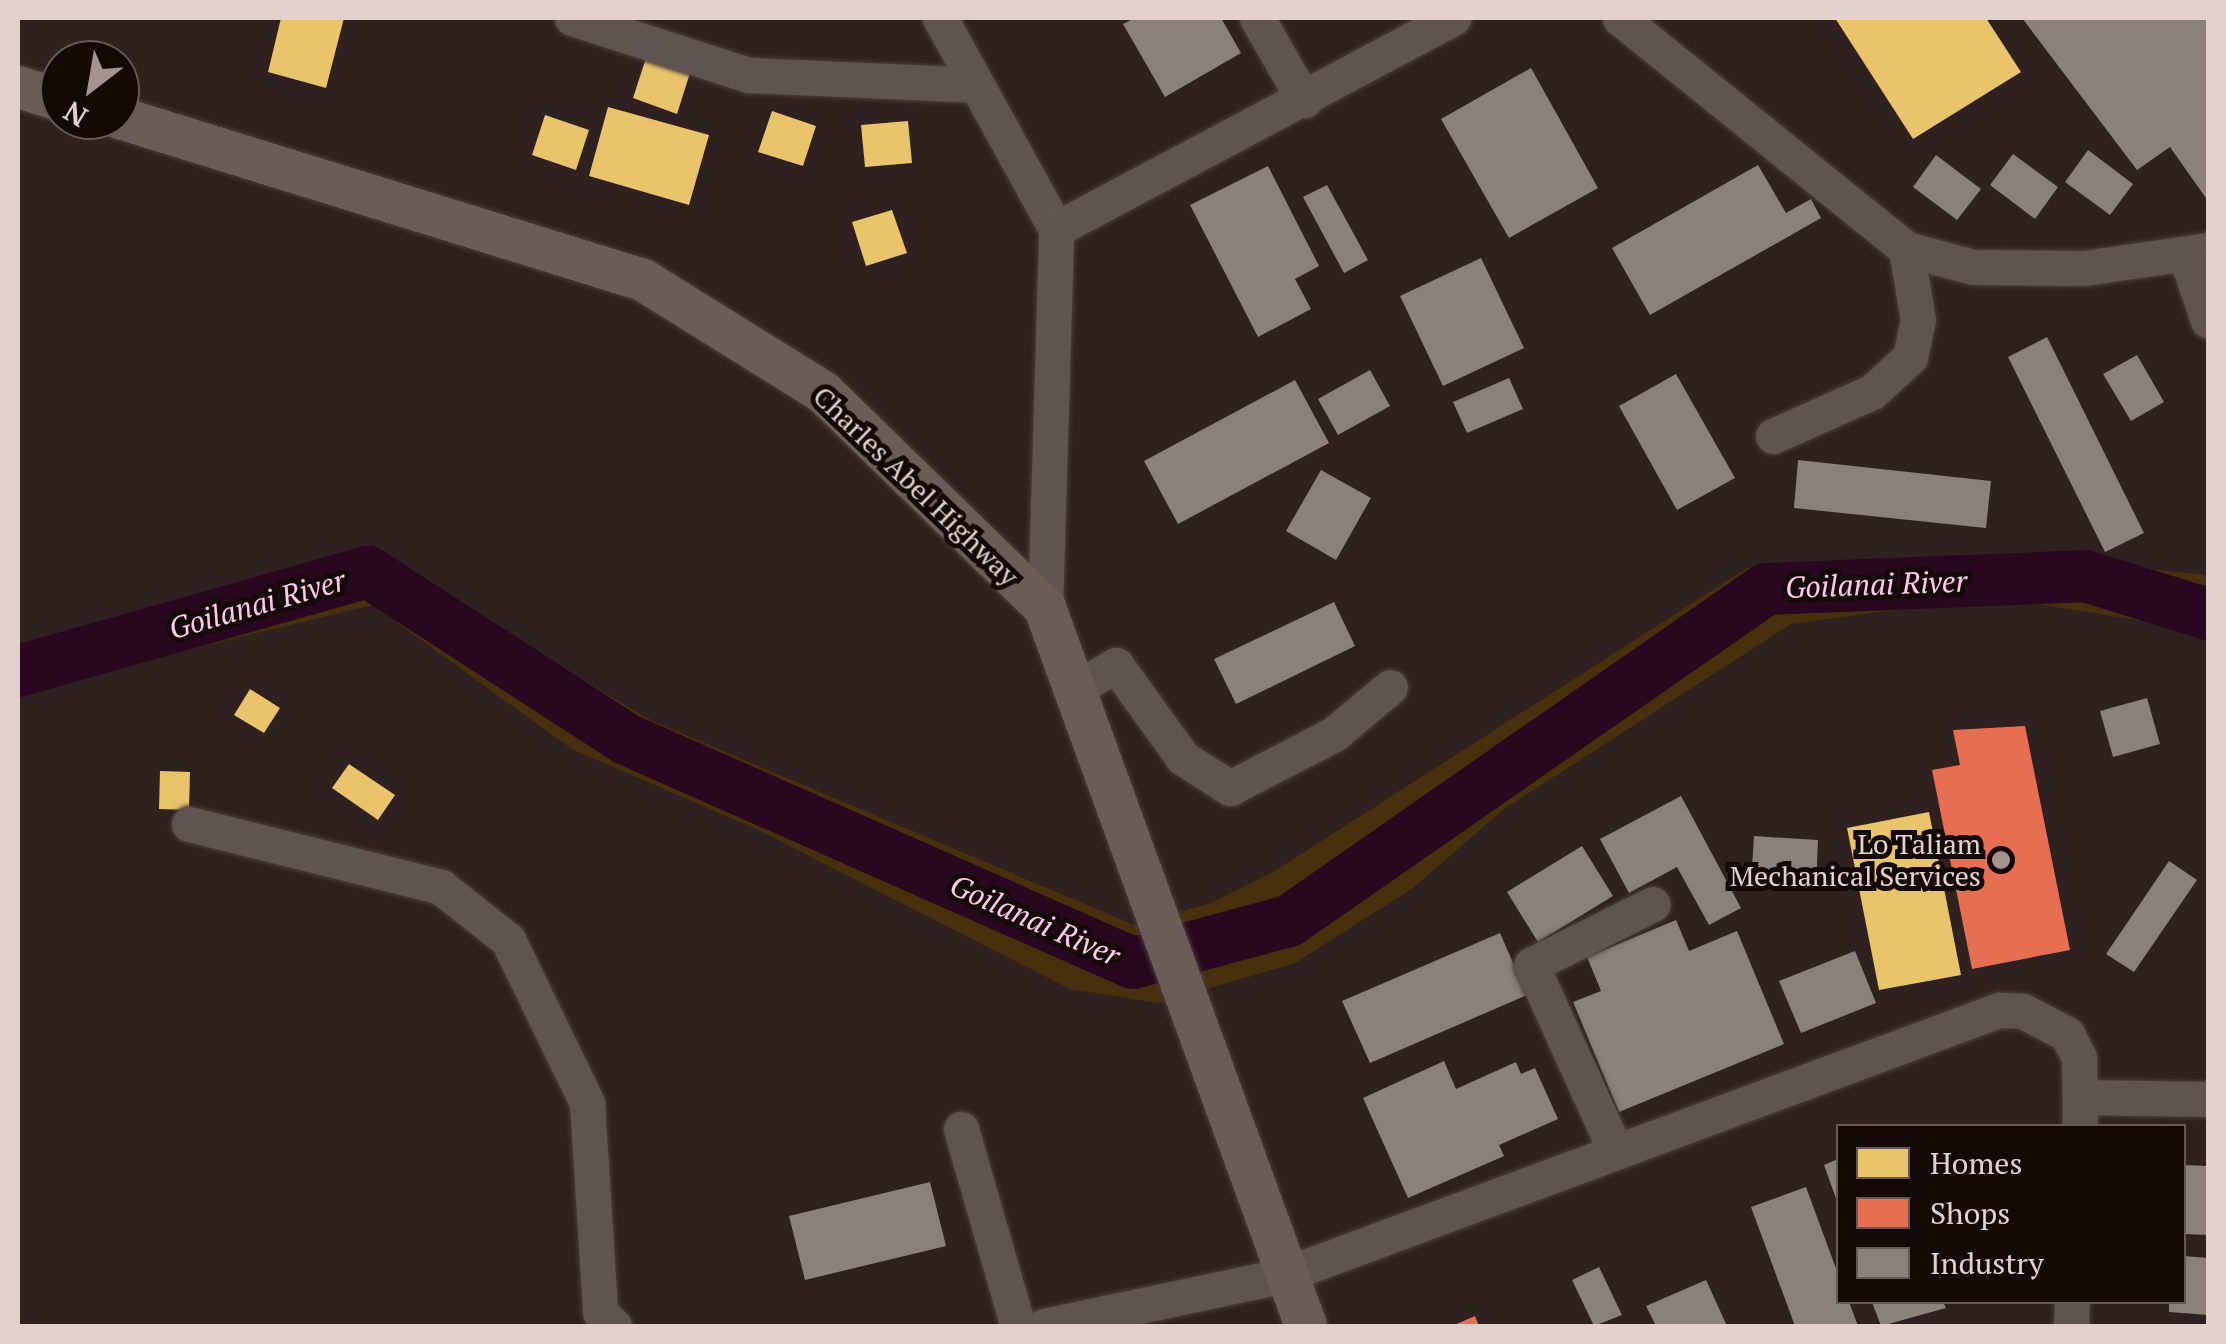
<!DOCTYPE html>
<style>
body{margin:0}
#map{position:relative;width:2226px;height:1344px;overflow:hidden;background:#2f211f;font-family:"PT Serif",serif}
div>[style]{position:absolute}
.green>*{inset:0;background:#47310c}
.homes>*{inset:0;background:#e9c46a}
.shops>*{inset:0;background:#e76f51}
.industry>*{inset:0;background:#8a817c}
.river>*{height:52px;margin:-26px;padding:0 26px;transform-origin:26px;border-radius:26px;background:#27081f}
.roads{filter:drop-shadow(0 0 2px #4b3e3d) drop-shadow(0 0 2px #4b3e3d)}
.minor>*{height:35px;margin:-17.5px;padding:0 17.5px;transform-origin:17.5px;border-radius:17.5px;background:#605452}
.major>*{height:42px;margin:-21px;padding:0 21px;transform-origin:21px;border-radius:21px;background:#6b5c58}
.dots>*{width:28px;height:28px;translate:-50% -50%;box-sizing:border-box;border:5px solid #150908;border-radius:50%}
span{translate:-50% -50%;white-space:nowrap;text-align:center;line-height:1.15;-webkit-text-stroke:10px #150908;paint-order:stroke}
.street-label{font-size:28px;color:#e3d1ce}
.poi-label{font-size:28px;color:#e3d1ce}
.right{translate:-100% -50%;text-align:right}
.water-label{font-size:30px;color:#ffc9ef;font-style:italic}
.frame{position:absolute;inset:0;border:20px solid #e3d1ce;pointer-events:none}
.legend{position:absolute;left:1836px;top:1124px;width:350px;height:180px;box-sizing:border-box;background:#150908;border:2px solid #675957;margin:0;padding:12px 18px;list-style:none;font-size:30px;color:#e3d1ce}
.legend li{display:flex;align-items:center;gap:20px;height:50px}
.legend b{width:50px;border:2px solid #675957}
.north{position:absolute;left:40px;top:40px;width:100px;height:100px;box-sizing:border-box;background:#150908;border:2px solid #675957;border-radius:50%;rotate:211deg;font-size:28px;font-weight:700;line-height:40px;text-align:center;color:#e3d1ce}
.north::after{content:'';display:block;margin:auto;width:35px;height:45px;background:#a49391;clip-path:polygon(50% 0,100% 100%,50% 72%,0 100%)}
</style>
<div id="map">
<div class="green">
<i style="clip-path:polygon(361px 548px,650px 720px,1134px 925px,1211px 903px,1275px 871px,1747px 568px,2035px 558px,2208px 575px,2208px 631px,1992px 597px,1791px 624px,1504px 809px,1413px 888px,1295px 963px,1160px 1003px,1070px 989px,756px 829px,572px 749px,373px 605px,18px 691px,18px 655px)"></i>
</div>
<div class="homes">
<i style="clip-path:polygon(281px 18px,344px 18px,326px 88px,268px 72px)"></i>
<i style="clip-path:polygon(1835px 18px,1986px 18px,2021px 72px,1913px 139px)"></i>
<i style="clip-path:polygon(646px 58px,690px 73px,677px 114px,633px 98px)"></i>
<i style="clip-path:polygon(608px 107px,709px 135px,689px 205px,589px 176px)"></i>
<i style="clip-path:polygon(772px 111px,816px 126px,803px 166px,758px 152px)"></i>
<i style="clip-path:polygon(545px 115px,589px 130px,576px 170px,532px 155px)"></i>
<i style="clip-path:polygon(908px 121px,912px 163px,865px 167px,861px 125px)"></i>
<i style="clip-path:polygon(892px 210px,907px 253px,866px 266px,852px 222px)"></i>
<i style="clip-path:polygon(250px 689px,280px 708px,264px 733px,234px 715px)"></i>
<i style="clip-path:polygon(349px 764px,395px 795px,378px 820px,332px 788px)"></i>
<i style="clip-path:polygon(160px 771px,190px 772px,189px 810px,159px 809px)"></i>
<i style="clip-path:polygon(1929px 812px,1961px 975px,1879px 990px,1847px 828px)"></i>
</div>
<div class="shops">
<i style="clip-path:polygon(2025px 726px,2070px 950px,1972px 969px,1932px 770px,1960px 765px,1953px 730px)"></i>
<i style="clip-path:polygon(1475px 1316px,1479px 1326px,1452px 1326px)"></i>
</div>
<div class="industry">
<i style="clip-path:polygon(1135px 18px,1221px 18px,1241px 53px,1165px 97px,1123px 24px)"></i>
<i style="clip-path:polygon(2022px 18px,2208px 18px,2208px 201px,2170px 147px,2137px 170px)"></i>
<i style="clip-path:polygon(1531px 68px,1598px 188px,1509px 238px,1441px 119px)"></i>
<i style="clip-path:polygon(2088px 150px,2133px 184px,2110px 215px,2065px 182px)"></i>
<i style="clip-path:polygon(2013px 154px,2058px 187px,2035px 219px,1990px 185px)"></i>
<i style="clip-path:polygon(1936px 155px,1981px 189px,1957px 220px,1913px 187px)"></i>
<i style="clip-path:polygon(1758px 165px,1786px 213px,1811px 199px,1821px 218px,1650px 315px,1612px 248px)"></i>
<i style="clip-path:polygon(1268px 166px,1319px 266px,1295px 279px,1311px 309px,1258px 337px,1190px 205px)"></i>
<i style="clip-path:polygon(1327px 185px,1368px 260px,1344px 273px,1303px 197px)"></i>
<i style="clip-path:polygon(1481px 258px,1524px 348px,1443px 386px,1400px 296px)"></i>
<i style="clip-path:polygon(2047px 337px,2144px 533px,2105px 552px,2008px 357px)"></i>
<i style="clip-path:polygon(2137px 355px,2164px 402px,2131px 421px,2103px 374px)"></i>
<i style="clip-path:polygon(1370px 370px,1390px 406px,1338px 435px,1318px 399px)"></i>
<i style="clip-path:polygon(1676px 374px,1735px 478px,1677px 510px,1619px 406px)"></i>
<i style="clip-path:polygon(1509px 378px,1523px 409px,1467px 433px,1453px 402px)"></i>
<i style="clip-path:polygon(1295px 380px,1329px 443px,1178px 524px,1144px 461px)"></i>
<i style="clip-path:polygon(1798px 460px,1991px 481px,1986px 528px,1794px 508px)"></i>
<i style="clip-path:polygon(1321px 470px,1371px 498px,1336px 560px,1286px 531px)"></i>
<i style="clip-path:polygon(1334px 602px,1355px 646px,1236px 704px,1214px 659px)"></i>
<i style="clip-path:polygon(2147px 698px,2160px 744px,2113px 757px,2100px 711px)"></i>
<i style="clip-path:polygon(1681px 796px,1741px 908px,1709px 925px,1677px 867px,1629px 893px,1600px 839px)"></i>
<i style="clip-path:polygon(1754px 836px,1818px 840px,1816px 888px,1751px 884px)"></i>
<i style="clip-path:polygon(1582px 846px,1613px 896px,1538px 942px,1507px 892px)"></i>
<i style="clip-path:polygon(2169px 861px,2197px 880px,2134px 972px,2106px 954px)"></i>
<i style="clip-path:polygon(1676px 920px,1689px 951px,1737px 931px,1784px 1044px,1619px 1112px,1573px 1002px,1601px 991px,1587px 957px)"></i>
<i style="clip-path:polygon(1500px 933px,1527px 995px,1370px 1063px,1342px 1001px)"></i>
<i style="clip-path:polygon(1855px 951px,1876px 1003px,1801px 1033px,1779px 981px)"></i>
<i style="clip-path:polygon(1444px 1061px,1456px 1089px,1516px 1062px,1521px 1074px,1535px 1068px,1558px 1119px,1499px 1145px,1504px 1156px,1408px 1198px,1363px 1098px)"></i>
<i style="clip-path:polygon(1838px 1159px,1838px 1204px,1824px 1165px)"></i>
<i style="clip-path:polygon(2184px 1165px,2208px 1166px,2208px 1235px,2184px 1234px)"></i>
<i style="clip-path:polygon(930px 1182px,946px 1246px,805px 1280px,789px 1216px)"></i>
<i style="clip-path:polygon(1806px 1187px,1838px 1274px,1838px 1302px,1849px 1302px,1858px 1326px,1795px 1326px,1751px 1207px)"></i>
<i style="clip-path:polygon(2184px 1256px,2208px 1258px,2208px 1315px,2169px 1312px,2169px 1302px,2184px 1302px)"></i>
<i style="clip-path:polygon(1599px 1267px,1622px 1315px,1594px 1326px,1572px 1280px)"></i>
<i style="clip-path:polygon(1706px 1280px,1727px 1326px,1656px 1326px,1646px 1306px)"></i>
<i style="clip-path:polygon(1872px 1302px,1943px 1302px,1946px 1308px,1881px 1326px)"></i>
</div>
<div class="river">
<i style="left:18px;top:671px;width:364px;rotate:-15.8deg"></i>
<i style="left:368px;top:572px;width:307px;rotate:32.9deg"></i>
<i style="left:626px;top:739px;width:554px;rotate:23.84deg"></i>
<i style="left:1133px;top:963px;width:162px;rotate:-15.1deg"></i>
<i style="left:1289px;top:921px;width:581px;rotate:-34.84deg"></i>
<i style="left:1766px;top:589px;width:319px;rotate:-2.3deg"></i>
<i style="left:2085px;top:576px;width:129px;rotate:17.2deg"></i>
</div>
<div class="roads">
<div class="minor">
<i style="left:572px;top:18px;width:186px;rotate:17.9deg"></i>
<i style="left:749px;top:75px;width:225px;rotate:2.5deg"></i>
<i style="left:940px;top:18px;width:241px;rotate:61.2deg"></i>
<i style="left:1257px;top:18px;width:95px;rotate:60.2deg"></i>
<i style="left:1620px;top:18px;width:368px;rotate:38.9deg"></i>
<i style="left:1906px;top:249px;width:69px;rotate:15deg"></i>
<i style="left:1973px;top:267px;width:111px;rotate:0.5deg"></i>
<i style="left:2084px;top:268px;width:125px;rotate:-8.3deg"></i>
<i style="left:2187px;top:259px;width:65px;rotate:71deg"></i>
<i style="left:1773px;top:436px;width:108px;rotate:-24deg"></i>
<i style="left:1872px;top:392px;width:52px;rotate:-42.6deg"></i>
<i style="left:1910px;top:357px;width:38px;rotate:-78deg"></i>
<i style="left:1918px;top:320px;width:72px;rotate:-99.6deg"></i>
<i style="left:1045px;top:608px;width:379px;rotate:-88.3deg"></i>
<i style="left:1056px;top:229px;width:450px;rotate:-28deg"></i>
<i style="left:1073px;top:690px;width:50px;rotate:-30.2deg"></i>
<i style="left:1116px;top:665px;width:115px;rotate:54.2deg"></i>
<i style="left:1183px;top:758px;width:56px;rotate:32.6deg"></i>
<i style="left:1230px;top:788px;width:117px;rotate:-27.4deg"></i>
<i style="left:1334px;top:734px;width:73px;rotate:-40deg"></i>
<i style="left:189px;top:824px;width:260px;rotate:14deg"></i>
<i style="left:441px;top:887px;width:85px;rotate:38.3deg"></i>
<i style="left:508px;top:940px;width:181px;rotate:64.1deg"></i>
<i style="left:587px;top:1103px;width:209px;rotate:86.4deg"></i>
<i style="left:600px;top:1312px;width:20px;rotate:45deg"></i>
<i style="left:2081px;top:1097px;width:127px;rotate:0.9deg"></i>
<i style="left:961px;top:1129px;width:205px;rotate:73.9deg"></i>
<i style="left:1616px;top:1152px;width:205px;rotate:-114.4deg"></i>
<i style="left:1531px;top:965px;width:136px;rotate:-26.6deg"></i>
<i style="left:1044px;top:1326px;width:242px;rotate:-11.9deg"></i>
<i style="left:1281px;top:1276px;width:766px;rotate:-20.33deg"></i>
<i style="left:1999px;top:1010px;width:24px;rotate:2deg"></i>
<i style="left:2023px;top:1011px;width:50px;rotate:27.6deg"></i>
<i style="left:2067px;top:1034px;width:27px;rotate:63deg"></i>
<i style="left:2079px;top:1058px;width:68px;rotate:89.2deg"></i>
<i style="left:2071px;top:1326px;width:24px;rotate:-88deg"></i>
</div>
<div class="major">
<i style="left:18px;top:87px;width:44px;rotate:17.2deg"></i>
<i style="left:120px;top:118px;width:548px;rotate:17.21deg"></i>
<i style="left:643px;top:280px;width:212px;rotate:31.9deg"></i>
<i style="left:823px;top:392px;width:310px;rotate:44.2deg"></i>
<i style="left:1045px;top:608px;width:764px;rotate:70.02deg"></i>
</div>
</div>
<div class="dots">
<i style="left:2001px;top:860px;background:#a49391"></i>
</div>
<div class="street-label">
<span style="left:916px;top:486px;rotate:44deg">Charles Abel Highway</span>
</div>
<div class="poi-label">
<span class="right" style="left:1981px;top:860px">Lo Taliam<br>Mechanical Services</span>
</div>
<div class="water-label">
<span style="left:1876px;top:584px;rotate:-2deg">Goilanai River</span>
<span style="left:257px;top:604px;rotate:-16deg">Goilanai River</span>
<span style="left:1035px;top:920px;rotate:24deg">Goilanai River</span>
</div>
<div class="frame"></div>
<ul class="legend">
<li><b style="height:28px;background:#e9c46a"></b>Homes</li>
<li><b style="height:28px;background:#e76f51"></b>Shops</li>
<li><b style="height:28px;background:#8a817c"></b>Industry</li>
</ul>
<div class="north">N</div>
</div>
